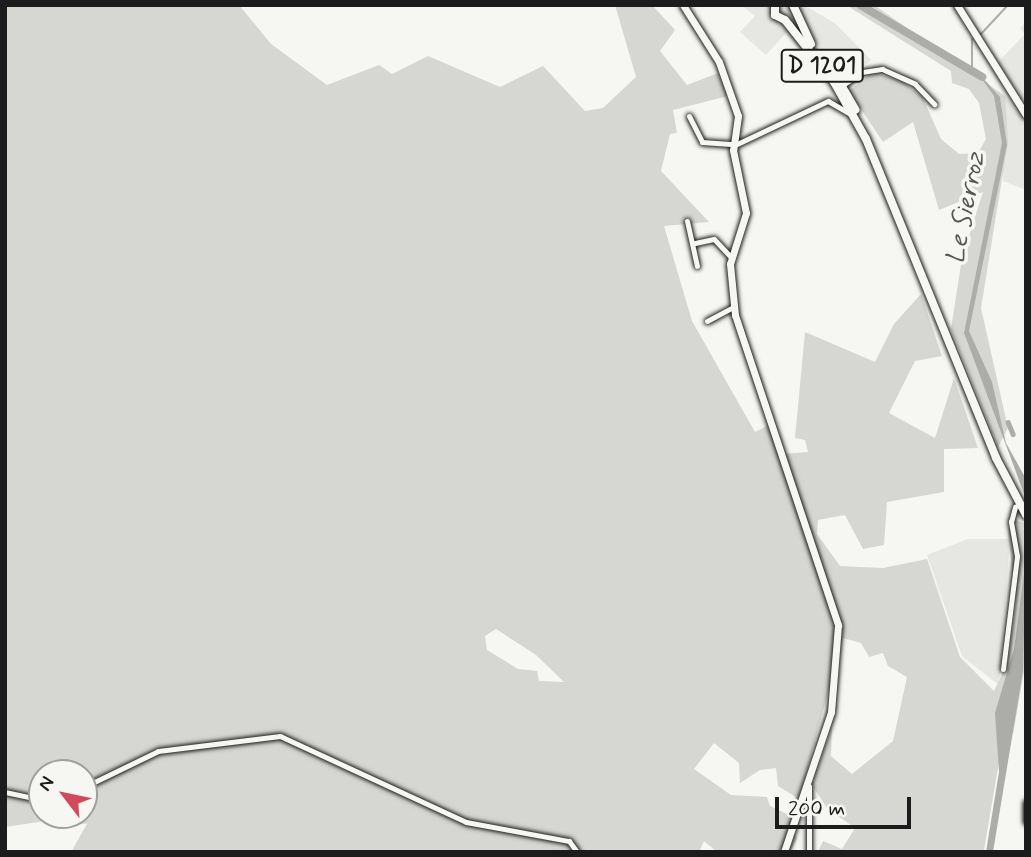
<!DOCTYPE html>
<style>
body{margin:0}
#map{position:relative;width:1031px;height:857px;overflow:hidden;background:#f6f6f2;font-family:Mynerve,sans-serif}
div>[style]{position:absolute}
.built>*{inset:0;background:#e6e6e2}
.green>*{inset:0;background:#d6d6d2}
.water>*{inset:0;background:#acaca9}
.stream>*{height:2px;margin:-1px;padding:0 1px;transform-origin:1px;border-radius:1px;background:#acaca9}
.canal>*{height:4.5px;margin:-2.25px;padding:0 2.25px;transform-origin:2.25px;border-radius:2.25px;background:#acaca9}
.river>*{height:8px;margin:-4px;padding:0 4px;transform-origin:4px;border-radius:4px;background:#acaca9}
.roads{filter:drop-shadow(0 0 2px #1c1c1c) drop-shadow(0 0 2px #1c1c1c)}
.street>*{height:5px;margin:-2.5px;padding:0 2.5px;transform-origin:2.5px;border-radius:2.5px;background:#f6f6f2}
.secondary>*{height:7px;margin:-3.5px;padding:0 3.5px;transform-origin:3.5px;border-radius:3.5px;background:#f6f6f2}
.primary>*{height:8px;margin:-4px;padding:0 4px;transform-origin:4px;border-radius:4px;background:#f6f6f2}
span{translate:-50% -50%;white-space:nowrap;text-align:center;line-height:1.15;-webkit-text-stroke:7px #f6f6f2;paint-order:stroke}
.shield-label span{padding:2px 5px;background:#f6f6f2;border:2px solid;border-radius:5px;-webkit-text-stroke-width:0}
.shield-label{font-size:23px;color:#1c1c1c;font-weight:700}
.water-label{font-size:26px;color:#565654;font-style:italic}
.frame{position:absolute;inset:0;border:7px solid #1c1c1c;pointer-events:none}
.north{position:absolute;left:28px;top:759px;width:70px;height:70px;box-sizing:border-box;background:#f6f6f2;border:2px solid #9f9f9c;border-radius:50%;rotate:302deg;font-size:19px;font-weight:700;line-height:28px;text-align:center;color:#1c1c1c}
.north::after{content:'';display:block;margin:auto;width:24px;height:32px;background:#d1495b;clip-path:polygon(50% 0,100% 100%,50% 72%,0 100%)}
.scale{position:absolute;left:775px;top:797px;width:136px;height:32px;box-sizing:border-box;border:4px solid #1c1c1c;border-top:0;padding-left:9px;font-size:21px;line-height:24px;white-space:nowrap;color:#1c1c1c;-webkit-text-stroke:5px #f6f6f2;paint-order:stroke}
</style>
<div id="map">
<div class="built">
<i style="clip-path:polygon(741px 5px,804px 5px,836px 24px,871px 60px,834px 88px,786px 33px,766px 55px,740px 32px,755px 16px)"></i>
<i style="clip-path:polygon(1026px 22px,1026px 97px,1022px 99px,998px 62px,1025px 34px,1020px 28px)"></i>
<i style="clip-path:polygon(1005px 96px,1026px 121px,1026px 190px,1003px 181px)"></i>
<i style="clip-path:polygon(968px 539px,1010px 539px,999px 685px,962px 656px,927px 555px)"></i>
</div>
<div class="green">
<i style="clip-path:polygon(evenodd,5px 5px,239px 5px,271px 44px,327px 85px,379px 65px,392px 74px,428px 56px,500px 87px,543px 66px,585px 111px,603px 108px,636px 77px,615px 5px,652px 5px,675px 30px,660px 51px,687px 85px,718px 73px,728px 96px,673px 110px,677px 133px,670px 134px,661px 171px,709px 222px,664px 226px,692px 321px,755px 432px,767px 426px,770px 415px,781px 454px,808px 452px,805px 440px,795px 438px,805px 332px,875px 362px,894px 324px,921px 294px,942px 356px,915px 361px,889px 413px,935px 438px,954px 378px,978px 448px,944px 449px,944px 492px,887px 502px,884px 545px,863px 549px,845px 515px,818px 520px,817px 534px,840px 566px,883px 568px,927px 559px,960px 657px,994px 691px,1008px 662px,1016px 605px,1008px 532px,1013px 519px,1026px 524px,1026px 659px,1013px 735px,1010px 697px,984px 850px,818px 852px,823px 841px,842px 849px,855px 828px,827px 808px,812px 785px,832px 727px,831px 756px,852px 774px,893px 741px,907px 677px,888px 666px,883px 653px,869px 657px,861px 643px,843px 638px,799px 799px,778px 786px,776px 768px,760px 770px,740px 783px,739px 763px,714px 743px,694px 769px,731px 795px,767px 797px,770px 806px,791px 816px,797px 839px,790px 852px,717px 852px,704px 841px,699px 852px,71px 852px,87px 824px,52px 820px,5px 827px,5px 5px,496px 629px,536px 655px,564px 682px,539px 681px,537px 671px,518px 669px,487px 650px,485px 636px,496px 629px,5px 5px,42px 773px,84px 773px,84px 815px,42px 815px,42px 773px)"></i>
<i style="clip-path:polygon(846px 5px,874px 5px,1005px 96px,1008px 142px,981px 308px,1008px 428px,998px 447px,951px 329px,962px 258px,983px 192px,939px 210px,913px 122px,883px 142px,849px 91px,873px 72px,901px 81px,922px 96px,941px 139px,959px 154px,978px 153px,986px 139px,979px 103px,969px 89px,952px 83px,951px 71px)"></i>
</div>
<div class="water">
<i style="clip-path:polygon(974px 68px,1000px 97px,1007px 145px,969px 331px,992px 382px,1006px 443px,1026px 479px,1026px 499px,964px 333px,1002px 143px,994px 96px)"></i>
<i style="clip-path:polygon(1026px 559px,1023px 671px,993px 852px,986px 852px,999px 772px,995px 713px,1014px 649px)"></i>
</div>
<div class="stream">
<i style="left:1008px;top:5px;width:9px"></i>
<i style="left:981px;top:34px;width:40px;rotate:-47deg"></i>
<i style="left:972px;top:70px;width:31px;rotate:-90deg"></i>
</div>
<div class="canal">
<i style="left:1008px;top:422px;width:13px;rotate:67deg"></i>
</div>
<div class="river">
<i style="left:860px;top:5px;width:142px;rotate:30.5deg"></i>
</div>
<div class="roads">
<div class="street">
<i style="left:836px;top:76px;width:47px;rotate:-8.7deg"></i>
<i style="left:882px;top:69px;width:36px;rotate:24deg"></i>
<i style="left:915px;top:84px;width:28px;rotate:46deg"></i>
<i style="left:840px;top:87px;width:24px;rotate:-35deg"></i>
<i style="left:689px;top:116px;width:29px;rotate:63deg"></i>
<i style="left:702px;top:142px;width:32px;rotate:4deg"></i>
<i style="left:737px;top:144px;width:101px;rotate:-25.3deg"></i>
<i style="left:828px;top:101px;width:30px;rotate:30deg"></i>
<i style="left:687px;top:221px;width:46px;rotate:77.5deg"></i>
<i style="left:695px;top:243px;width:19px;rotate:-12deg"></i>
<i style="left:714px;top:239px;width:26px;rotate:47deg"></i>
<i style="left:707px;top:321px;width:30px;rotate:-28deg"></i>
<i style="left:1003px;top:669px;width:114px;rotate:-82.9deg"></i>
<i style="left:1017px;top:556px;width:35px;rotate:-100deg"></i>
<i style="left:1011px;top:522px;width:16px;rotate:-75deg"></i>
<i style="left:809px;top:786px;width:66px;rotate:90deg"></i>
<i style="left:84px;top:787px;width:82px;rotate:-25.9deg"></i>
<i style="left:158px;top:751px;width:123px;rotate:-7deg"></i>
<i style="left:280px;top:736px;width:205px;rotate:24.8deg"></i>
<i style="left:466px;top:822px;width:105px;rotate:10.5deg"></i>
<i style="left:569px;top:841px;width:14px;rotate:54deg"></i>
<i style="left:5px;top:792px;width:38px;rotate:12deg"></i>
<i style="left:1026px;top:802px;width:20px;rotate:90deg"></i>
</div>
<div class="secondary">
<i style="left:683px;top:5px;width:67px;rotate:57.7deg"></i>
<i style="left:719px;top:62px;width:57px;rotate:70.6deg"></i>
<i style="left:738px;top:116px;width:34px;rotate:98deg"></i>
<i style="left:733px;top:150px;width:64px;rotate:78.3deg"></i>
<i style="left:746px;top:213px;width:53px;rotate:107.4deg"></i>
<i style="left:730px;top:264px;width:51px;rotate:84.4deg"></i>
<i style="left:735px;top:315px;width:327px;rotate:71.6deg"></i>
<i style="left:838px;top:625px;width:87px;rotate:94.6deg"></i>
<i style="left:831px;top:712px;width:148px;rotate:108.6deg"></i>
<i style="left:957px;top:5px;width:130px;rotate:57.9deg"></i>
</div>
<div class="primary">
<i style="left:775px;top:5px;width:10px;rotate:90deg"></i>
<i style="left:775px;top:15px;width:11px;rotate:27deg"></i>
<i style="left:793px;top:5px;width:43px;rotate:65.2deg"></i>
<i style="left:785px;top:20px;width:79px;rotate:51.7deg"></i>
<i style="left:834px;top:82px;width:65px;rotate:60.7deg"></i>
<i style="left:866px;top:139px;width:344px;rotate:67.8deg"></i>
<i style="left:996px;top:458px;width:64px;rotate:62.2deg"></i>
<i style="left:836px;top:76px;width:39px;rotate:60deg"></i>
</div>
</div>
<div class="shield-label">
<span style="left:822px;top:66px">D 1201</span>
</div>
<div class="water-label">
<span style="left:967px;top:208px;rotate:-79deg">Le Sierroz</span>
</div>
<div class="frame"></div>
<div class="north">N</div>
<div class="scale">200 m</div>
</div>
